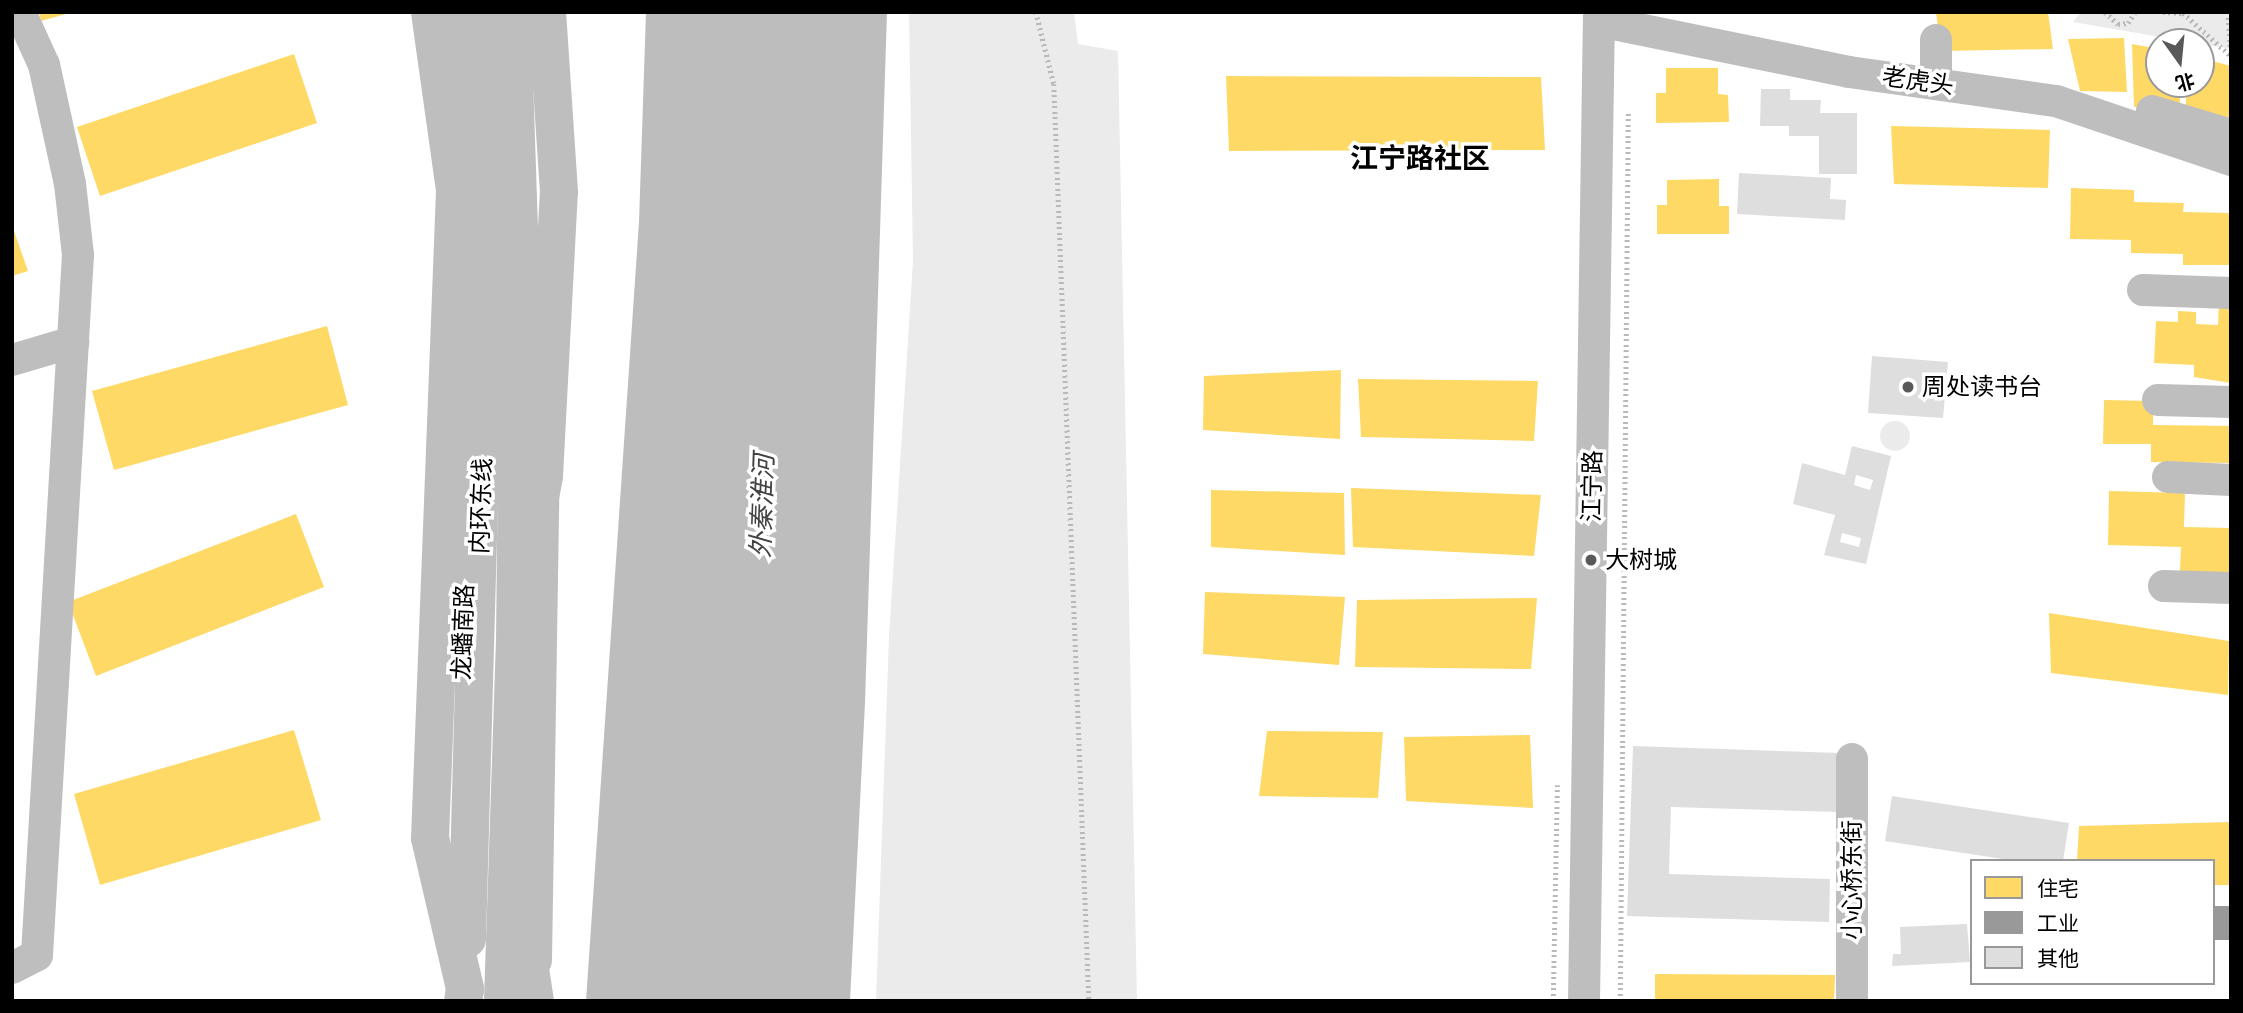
<!DOCTYPE html>
<meta charset="utf-8">
<style>
body{margin:0}
#map{position:relative;width:2243px;height:1013px;overflow:hidden;background:#fff;font-family:Jost,"Noto Sans SC",sans-serif}
div>[style]{position:absolute}
.green>*{inset:0;background:#ebebeb}
.round{border-radius:50%}
.water>*{inset:0;background:#bdbdbd}
.homes>*{inset:0;background:#ffd966}
.industry>*{inset:0;background:#999}
.building>*{inset:0;background:#dedede}
.path>*{height:4.5px;margin-top:-2.25px;transform-origin:0;background:repeating-linear-gradient(90deg,#b9b9b9 0 2px,transparent 0 5.5px)}
.minor>*{height:32px;margin:-16px;padding:0 16px;transform-origin:16px;border-radius:16px;background:#bebebe}
.major>*{height:38px;margin:-19px;padding:0 19px;transform-origin:19px;border-radius:19px;background:#bebebe}
.highway>*{height:38px;margin:-19px;padding:0 19px;transform-origin:19px;border-radius:19px;background:#bebebe}
.dots>*{width:19px;height:19px;translate:-50% -50%;box-sizing:border-box;border:4px solid #fff;border-radius:50%}
span{translate:-50% -50%;white-space:nowrap;text-align:center;line-height:1.15;-webkit-text-stroke:7px #fff;paint-order:stroke}
.street-label{font-size:24px;color:#000}
.poi-label{font-size:24px;color:#000}
.left{translate:0 -50%;text-align:left}
.water-label{font-size:26px;color:#424242;font-style:italic}
.quarter-label{font-size:28px;color:#000;font-weight:700}
.frame{position:absolute;inset:0;border:14px solid #000;pointer-events:none}
.legend{position:absolute;left:1970px;top:859px;width:245px;height:126px;box-sizing:border-box;background:#fff;border:2px solid #999;margin:0;padding:9px 12px;list-style:none;font-size:21px;color:#000}
.legend li{display:flex;align-items:center;gap:14px;height:35px}
.legend b{width:35px;border:2px solid #999}
.north{position:absolute;left:2145px;top:28px;width:70px;height:70px;box-sizing:border-box;background:#fff;border:2px solid #999;border-radius:50%;rotate:165deg;font-size:19px;font-weight:700;line-height:28px;text-align:center;color:#000}
.north::after{content:'';display:block;margin:auto;width:24px;height:32px;background:#595959;clip-path:polygon(50% 0,100% 100%,50% 72%,0 100%)}
</style>
<div id="map">
<div class="green">
<i style="clip-path:polygon(909px 12px,1074px 12px,1078px 44px,1118px 51px,1137px 1001px,876px 1001px,889px 637px,913px 261px)"></i>
<i style="clip-path:polygon(2081px 12px,2231px 12px,2231px 49px,2073px 22px)"></i>
<i class="round" style="left:1880px;top:421px;width:30px;height:30px"></i>
</div>
<div class="water">
<i style="clip-path:polygon(646px 12px,887px 12px,865px 703px,850px 1001px,586px 1001px,639px 222px)"></i>
</div>
<div class="homes">
<i style="clip-path:polygon(39px 12px,69px 12px,70px 13px,41px 21px)"></i>
<i style="clip-path:polygon(1936px 12px,2048px 12px,2053px 49px,1941px 51px)"></i>
<i style="clip-path:polygon(2124px 38px,2127px 92px,2080px 91px,2068px 39px)"></i>
<i style="clip-path:polygon(2132px 44px,2159px 49px,2159px 84px,2180px 84px,2180px 104px,2134px 107px)"></i>
<i style="clip-path:polygon(294px 54px,317px 123px,100px 196px,77px 127px)"></i>
<i style="clip-path:polygon(2201px 58px,2231px 66px,2231px 117px,2186px 120px,2186px 84px,2201px 84px)"></i>
<i style="clip-path:polygon(1666px 68px,1718px 68px,1718px 94px,1728px 95px,1729px 122px,1656px 123px,1656px 93px,1666px 93px)"></i>
<i style="clip-path:polygon(1226px 76px,1541px 77px,1545px 150px,1229px 151px)"></i>
<i style="clip-path:polygon(1891px 126px,2050px 130px,2048px 188px,1894px 184px)"></i>
<i style="clip-path:polygon(1719px 179px,1719px 206px,1729px 206px,1729px 234px,1657px 234px,1657px 205px,1667px 205px,1667px 180px)"></i>
<i style="clip-path:polygon(2071px 188px,2134px 190px,2134px 202px,2184px 203px,2183px 212px,2231px 213px,2231px 265px,2183px 265px,2183px 254px,2131px 253px,2131px 240px,2070px 239px)"></i>
<i style="clip-path:polygon(12px 225px,28px 271px,12px 276px)"></i>
<i style="clip-path:polygon(2219px 299px,2231px 300px,2231px 383px,2194px 377px,2194px 365px,2154px 363px,2156px 321px,2178px 322px,2178px 311px,2196px 312px,2196px 324px,2218px 325px)"></i>
<i style="clip-path:polygon(327px 326px,348px 405px,114px 470px,92px 391px)"></i>
<i style="clip-path:polygon(1341px 370px,1340px 439px,1203px 430px,1204px 376px)"></i>
<i style="clip-path:polygon(1358px 379px,1538px 381px,1534px 441px,1361px 437px)"></i>
<i style="clip-path:polygon(2104px 400px,2153px 401px,2153px 425px,2231px 426px,2231px 463px,2151px 462px,2151px 444px,2103px 444px)"></i>
<i style="clip-path:polygon(1351px 488px,1541px 495px,1534px 556px,1353px 547px)"></i>
<i style="clip-path:polygon(1211px 490px,1344px 493px,1345px 555px,1211px 547px)"></i>
<i style="clip-path:polygon(2109px 491px,2185px 493px,2184px 527px,2231px 528px,2231px 573px,2180px 571px,2181px 547px,2108px 545px)"></i>
<i style="clip-path:polygon(296px 514px,324px 587px,96px 676px,68px 602px)"></i>
<i style="clip-path:polygon(1205px 592px,1345px 597px,1339px 665px,1203px 654px)"></i>
<i style="clip-path:polygon(1537px 598px,1531px 669px,1355px 667px,1357px 600px)"></i>
<i style="clip-path:polygon(2049px 613px,2229px 641px,2228px 695px,2051px 673px)"></i>
<i style="clip-path:polygon(294px 730px,321px 820px,100px 885px,74px 794px)"></i>
<i style="clip-path:polygon(1267px 731px,1383px 732px,1378px 798px,1259px 796px)"></i>
<i style="clip-path:polygon(1530px 735px,1533px 808px,1406px 801px,1404px 737px)"></i>
<i style="clip-path:polygon(2231px 822px,2231px 885px,2213px 885px,2213px 861px,2077px 861px,2079px 826px)"></i>
<i style="clip-path:polygon(1655px 974px,1835px 975px,1834px 1001px,1655px 1001px)"></i>
</div>
<div class="industry">
<i style="clip-path:polygon(2213px 906px,2231px 906px,2231px 940px,2213px 940px)"></i>
</div>
<div class="building">
<i style="clip-path:polygon(1761px 89px,1790px 89px,1790px 100px,1821px 100px,1820px 113px,1857px 113px,1857px 174px,1819px 174px,1819px 136px,1789px 136px,1789px 126px,1760px 126px)"></i>
<i style="clip-path:polygon(1739px 173px,1831px 178px,1830px 199px,1846px 200px,1845px 220px,1737px 214px)"></i>
<i style="clip-path:polygon(1872px 356px,1948px 362px,1943px 418px,1868px 413px)"></i>
<i style="clip-path:polygon(evenodd,1852px 446px,1891px 456px,1866px 564px,1824px 555px,1835px 515px,1793px 504px,1802px 463px,1845px 475px,1852px 446px,1856px 475px,1873px 480px,1870px 490px,1854px 485px,1856px 475px,1852px 446px,1842px 533px,1861px 538px,1859px 547px,1840px 542px,1842px 533px)"></i>
<i style="clip-path:polygon(1633px 746px,1840px 753px,1838px 812px,1671px 807px,1669px 874px,1830px 879px,1829px 922px,1627px 916px)"></i>
<i style="clip-path:polygon(1892px 796px,2069px 823px,2063px 861px,2016px 861px,1885px 841px)"></i>
<i style="clip-path:polygon(1967px 924px,1970px 962px,1892px 966px,1893px 954px,1901px 954px,1900px 927px)"></i>
</div>
<div class="path">
<i style="left:1036px;top:12px;width:74px;rotate:76deg"></i>
<i style="left:1054px;top:84px;width:918px;rotate:87.81deg"></i>
<i style="left:2105px;top:12px;width:18px;rotate:43deg"></i>
<i style="left:2118px;top:24px;width:10px;rotate:-6deg"></i>
<i style="left:2128px;top:23px;width:13px;rotate:-58deg"></i>
<i style="left:2163px;top:12px;width:20px;rotate:3deg"></i>
<i style="left:2183px;top:13px;width:64px;rotate:41.9deg"></i>
<i style="left:2228px;top:12px;width:39px;rotate:86deg"></i>
<i style="left:1553px;top:1001px;width:216px;rotate:-88.9deg"></i>
<i style="left:1620px;top:1001px;width:888px;rotate:-89.48deg"></i>
</div>
<div class="minor">
<i style="left:1599px;top:21px;width:255px;rotate:11.5deg"></i>
<i style="left:1849px;top:72px;width:209px;rotate:8deg"></i>
<i style="left:2056px;top:101px;width:185px;rotate:18.6deg"></i>
<i style="left:1936px;top:40px;width:44px;rotate:90deg"></i>
<i style="left:2152px;top:111px;width:83px;rotate:16.9deg"></i>
<i style="left:2143px;top:290px;width:88px;rotate:2deg"></i>
<i style="left:12px;top:360px;width:64px;rotate:-16.4deg"></i>
<i style="left:2158px;top:400px;width:73px;rotate:1.6deg"></i>
<i style="left:2168px;top:477px;width:63px;rotate:2.7deg"></i>
<i style="left:2164px;top:586px;width:67px;rotate:1.7deg"></i>
<i style="left:12px;top:968px;width:28px;rotate:-27deg"></i>
<i style="left:37px;top:955px;width:701px;rotate:-86.65deg"></i>
<i style="left:78px;top:255px;width:71px;rotate:-96.4deg"></i>
<i style="left:70px;top:184px;width:122px;rotate:-102.3deg"></i>
<i style="left:44px;top:65px;width:58px;rotate:-114.4deg"></i>
<i style="left:1584px;top:1001px;width:989px;rotate:-89.13deg"></i>
<i style="left:1852px;top:1001px;width:242px;rotate:-90deg"></i>
</div>
<div class="major">
<i style="left:448px;top:12px;width:96px;rotate:79.7deg"></i>
<i style="left:465px;top:106px;width:71px;rotate:90.8deg"></i>
<i style="left:525px;top:12px;width:60px;rotate:84.3deg"></i>
<i style="left:533px;top:960px;width:465px;rotate:-89.1deg"></i>
</div>
<div class="highway">
<i style="left:430px;top:12px;width:181px;rotate:82deg"></i>
<i style="left:455px;top:191px;width:647px;rotate:92.21deg"></i>
<i style="left:430px;top:838px;width:155px;rotate:76.9deg"></i>
<i style="left:465px;top:989px;width:12px;rotate:99deg"></i>
<i style="left:534px;top:529px;width:54px;rotate:-79.3deg"></i>
<i style="left:544px;top:476px;width:284px;rotate:-87deg"></i>
<i style="left:559px;top:192px;width:180px;rotate:-93.8deg"></i>
<i style="left:523px;top:923px;width:79px;rotate:81.3deg"></i>
<i style="left:467px;top:939px;width:804px;rotate:-88.43deg"></i>
<i style="left:489px;top:135px;width:124px;rotate:-96.5deg"></i>
<i style="left:503px;top:1001px;width:360px;rotate:-88.1deg"></i>
<i style="left:515px;top:641px;width:412px;rotate:-89.4deg"></i>
<i style="left:519px;top:229px;width:151px;rotate:-91.9deg"></i>
<i style="left:514px;top:78px;width:67px;rotate:-97.8deg"></i>
</div>
<div class="dots">
<i style="left:1908px;top:387px;background:#595959"></i>
<i style="left:1591px;top:560px;background:#595959"></i>
</div>
<div class="street-label">
<span style="left:1918px;top:81px;rotate:8deg">老虎头</span>
<span style="left:1592px;top:486px;rotate:-89deg">江宁路</span>
<span style="left:481px;top:506px;rotate:-88deg">内环东线</span>
<span style="left:463px;top:632px;rotate:-88deg">龙蟠南路</span>
<span style="left:1852px;top:880px;rotate:-90deg">小心桥东街</span>
</div>
<div class="poi-label">
<span class="left" style="left:1922px;top:387px">周处读书台</span>
<span class="left" style="left:1605px;top:560px">大树城</span>
</div>
<div class="water-label">
<span style="left:763px;top:506px;rotate:-88deg">外秦淮河</span>
</div>
<div class="quarter-label">
<span style="left:1420px;top:159px">江宁路社区</span>
</div>
<div class="frame"></div>
<ul class="legend">
<li><b style="height:19px;background:#ffd966"></b>住宅</li>
<li><b style="height:19px;background:#999"></b>工业</li>
<li><b style="height:19px;background:#dedede"></b>其他</li>
</ul>
<div class="north">北</div>
</div>
